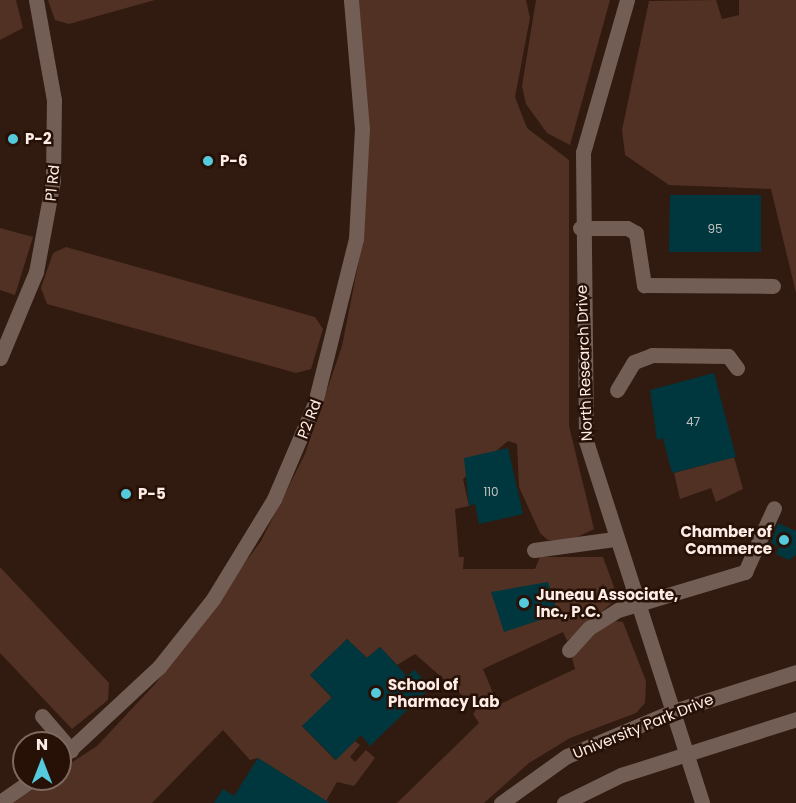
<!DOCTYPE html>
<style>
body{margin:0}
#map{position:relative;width:796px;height:803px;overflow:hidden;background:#311a0f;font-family:Poppins,sans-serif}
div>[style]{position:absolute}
.green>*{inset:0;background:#513123}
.building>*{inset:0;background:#00373e}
.minor>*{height:15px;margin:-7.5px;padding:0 7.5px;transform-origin:7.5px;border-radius:7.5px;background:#735e55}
.dots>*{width:16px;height:16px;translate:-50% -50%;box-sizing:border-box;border:3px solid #271107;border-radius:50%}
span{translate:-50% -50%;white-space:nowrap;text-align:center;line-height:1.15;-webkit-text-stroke:5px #271107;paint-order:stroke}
.number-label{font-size:12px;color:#bec0bc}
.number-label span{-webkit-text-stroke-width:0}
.poi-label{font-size:15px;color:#feede6;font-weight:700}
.left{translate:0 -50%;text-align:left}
.right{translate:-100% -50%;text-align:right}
.street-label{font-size:15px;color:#feede6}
.north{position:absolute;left:12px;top:731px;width:60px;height:60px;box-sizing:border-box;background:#271107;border:2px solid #7d6960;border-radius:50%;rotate:0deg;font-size:16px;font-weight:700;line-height:24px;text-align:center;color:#feede6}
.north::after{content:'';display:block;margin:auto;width:21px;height:27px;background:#54cadc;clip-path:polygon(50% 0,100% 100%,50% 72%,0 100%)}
</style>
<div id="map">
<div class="green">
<i style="clip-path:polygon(0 0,16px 0,23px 28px,0 40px)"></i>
<i style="clip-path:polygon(48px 0,155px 0,69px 24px,55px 20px)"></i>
<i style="clip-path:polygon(356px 0,526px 0,530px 18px,515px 97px,527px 128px,569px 160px,569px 426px,594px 529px,569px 541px,548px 540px,540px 533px,519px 487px,517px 444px,508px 441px,463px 479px,469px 506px,455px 509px,459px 557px,464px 557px,463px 569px,535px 569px,540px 557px,603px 557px,618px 598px,567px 641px,563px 632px,483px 669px,498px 705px,575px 669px,572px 658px,596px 629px,616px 621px,623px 622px,646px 681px,645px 703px,636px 713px,570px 738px,529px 763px,484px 803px,397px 803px,479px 723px,473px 714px,477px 708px,415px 654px,397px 665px,380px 647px,367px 658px,347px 639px,310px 675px,334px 700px,302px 726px,335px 760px,355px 741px,360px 745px,350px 757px,355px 762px,366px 750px,375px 758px,354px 786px,337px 782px,326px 801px,258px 758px,250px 760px,223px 730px,152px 803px,13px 803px,48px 779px,60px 779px,60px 770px,97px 746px,156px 683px,261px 541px,305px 454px,342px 346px,362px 245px,369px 141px)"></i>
<i style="clip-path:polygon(536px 0,610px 0,570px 145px,547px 133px,526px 104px,522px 86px)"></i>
<i style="clip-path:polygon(716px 0,722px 19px,739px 15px,739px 0,796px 0,796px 293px,771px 189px,669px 185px,625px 155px,622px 130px,649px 1px)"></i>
<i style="clip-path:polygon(0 228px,33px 237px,15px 295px,0 290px)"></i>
<i style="clip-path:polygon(66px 247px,315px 317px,323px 329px,311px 369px,296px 373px,47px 304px,41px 288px,53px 253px)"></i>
<i style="clip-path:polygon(734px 457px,743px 489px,716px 502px,711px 488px,680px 499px,674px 473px)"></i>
<i style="clip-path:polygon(0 567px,109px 683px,108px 700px,72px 729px,0 653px)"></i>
</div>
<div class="building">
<i style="clip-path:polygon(670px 195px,761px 195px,761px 252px,669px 252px)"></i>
<i style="clip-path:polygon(714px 373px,736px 457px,672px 473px,663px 438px,657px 440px,650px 390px)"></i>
<i style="clip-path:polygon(508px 448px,523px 514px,479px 524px,475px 504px,469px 506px,464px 458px)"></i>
<i style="clip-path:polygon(778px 523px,796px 531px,796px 555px,789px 560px,776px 554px,779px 547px,771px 543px)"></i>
<i style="clip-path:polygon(548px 582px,558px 614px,504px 632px,491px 592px)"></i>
<i style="clip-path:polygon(347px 639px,367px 658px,380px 647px,407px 676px,414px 670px,431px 687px,370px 746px,361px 735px,336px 760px,302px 726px,332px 697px,310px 675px)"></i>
<i style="clip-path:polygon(258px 758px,330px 803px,214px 803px,223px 789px,234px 796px)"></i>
</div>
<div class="minor">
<i style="left:627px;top:0;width:158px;rotate:106.1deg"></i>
<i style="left:583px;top:152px;width:289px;rotate:89.4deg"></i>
<i style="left:586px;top:441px;width:380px;rotate:72.2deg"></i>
<i style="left:580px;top:228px;width:47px"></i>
<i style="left:627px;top:228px;width:10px;rotate:29deg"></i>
<i style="left:636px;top:233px;width:53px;rotate:81.3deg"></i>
<i style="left:644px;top:285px;width:129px;rotate:0.4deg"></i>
<i style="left:0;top:358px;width:93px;rotate:-67.3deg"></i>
<i style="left:36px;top:272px;width:94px;rotate:-79.5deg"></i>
<i style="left:53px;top:180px;width:80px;rotate:-89.3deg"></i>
<i style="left:54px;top:100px;width:102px;rotate:-100.2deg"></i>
<i style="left:617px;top:390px;width:33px;rotate:-59deg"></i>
<i style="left:634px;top:362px;width:19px;rotate:-21deg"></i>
<i style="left:652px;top:355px;width:76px;rotate:0.8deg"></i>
<i style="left:728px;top:356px;width:15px;rotate:53deg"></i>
<i style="left:534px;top:550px;width:81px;rotate:-7.8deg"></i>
<i style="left:569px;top:650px;width:30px;rotate:-48deg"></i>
<i style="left:589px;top:628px;width:34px;rotate:-32deg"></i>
<i style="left:618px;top:610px;width:133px;rotate:-16.7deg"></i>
<i style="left:745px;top:572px;width:70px;rotate:-65.6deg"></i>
<i style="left:42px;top:716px;width:45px;rotate:49.5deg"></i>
<i style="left:60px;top:759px;width:135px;rotate:-42.9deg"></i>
<i style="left:159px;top:667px;width:87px;rotate:-51.5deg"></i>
<i style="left:213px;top:599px;width:117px;rotate:-58.6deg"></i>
<i style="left:274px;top:499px;width:104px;rotate:-66.9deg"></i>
<i style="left:315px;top:403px;width:169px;rotate:-76deg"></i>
<i style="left:356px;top:239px;width:110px;rotate:-86.9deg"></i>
<i style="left:362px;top:129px;width:129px;rotate:-94.9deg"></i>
<i style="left:0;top:802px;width:40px;rotate:-34.9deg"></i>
<i style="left:501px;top:803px;width:81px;rotate:-35.5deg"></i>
<i style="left:567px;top:756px;width:113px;rotate:-22.9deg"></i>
<i style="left:671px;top:712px;width:131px;rotate:-17.7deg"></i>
<i style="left:564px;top:803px;width:64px;rotate:-26.2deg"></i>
<i style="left:621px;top:775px;width:184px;rotate:-17.7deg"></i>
</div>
<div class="dots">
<i style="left:13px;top:139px;background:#54cadc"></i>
<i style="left:208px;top:161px;background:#54cadc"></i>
<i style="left:126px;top:494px;background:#54cadc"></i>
<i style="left:784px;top:540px;background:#54cadc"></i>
<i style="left:524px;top:603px;background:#54cadc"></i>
<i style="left:376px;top:693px;background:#54cadc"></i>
</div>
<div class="number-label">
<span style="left:715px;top:229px">95</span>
<span style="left:693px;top:422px">47</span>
<span style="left:491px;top:492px">110</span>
</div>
<div class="poi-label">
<span class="left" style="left:25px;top:139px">P-2</span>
<span class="left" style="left:220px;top:161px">P-6</span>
<span class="left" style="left:138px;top:494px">P-5</span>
<span class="right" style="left:772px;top:540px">Chamber of<br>Commerce</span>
<span class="left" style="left:536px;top:603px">Juneau Associate,<br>Inc., P.C.</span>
<span class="left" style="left:388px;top:693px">School of<br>Pharmacy Lab</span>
</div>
<div class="street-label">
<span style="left:52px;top:183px;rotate:-84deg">P1 Rd</span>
<span style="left:584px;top:363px;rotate:-92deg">North Research Drive</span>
<span style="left:309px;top:419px;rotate:-69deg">P2 Rd</span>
<span style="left:643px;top:726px;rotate:-22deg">University Park Drive</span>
</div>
<div class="north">N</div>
</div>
